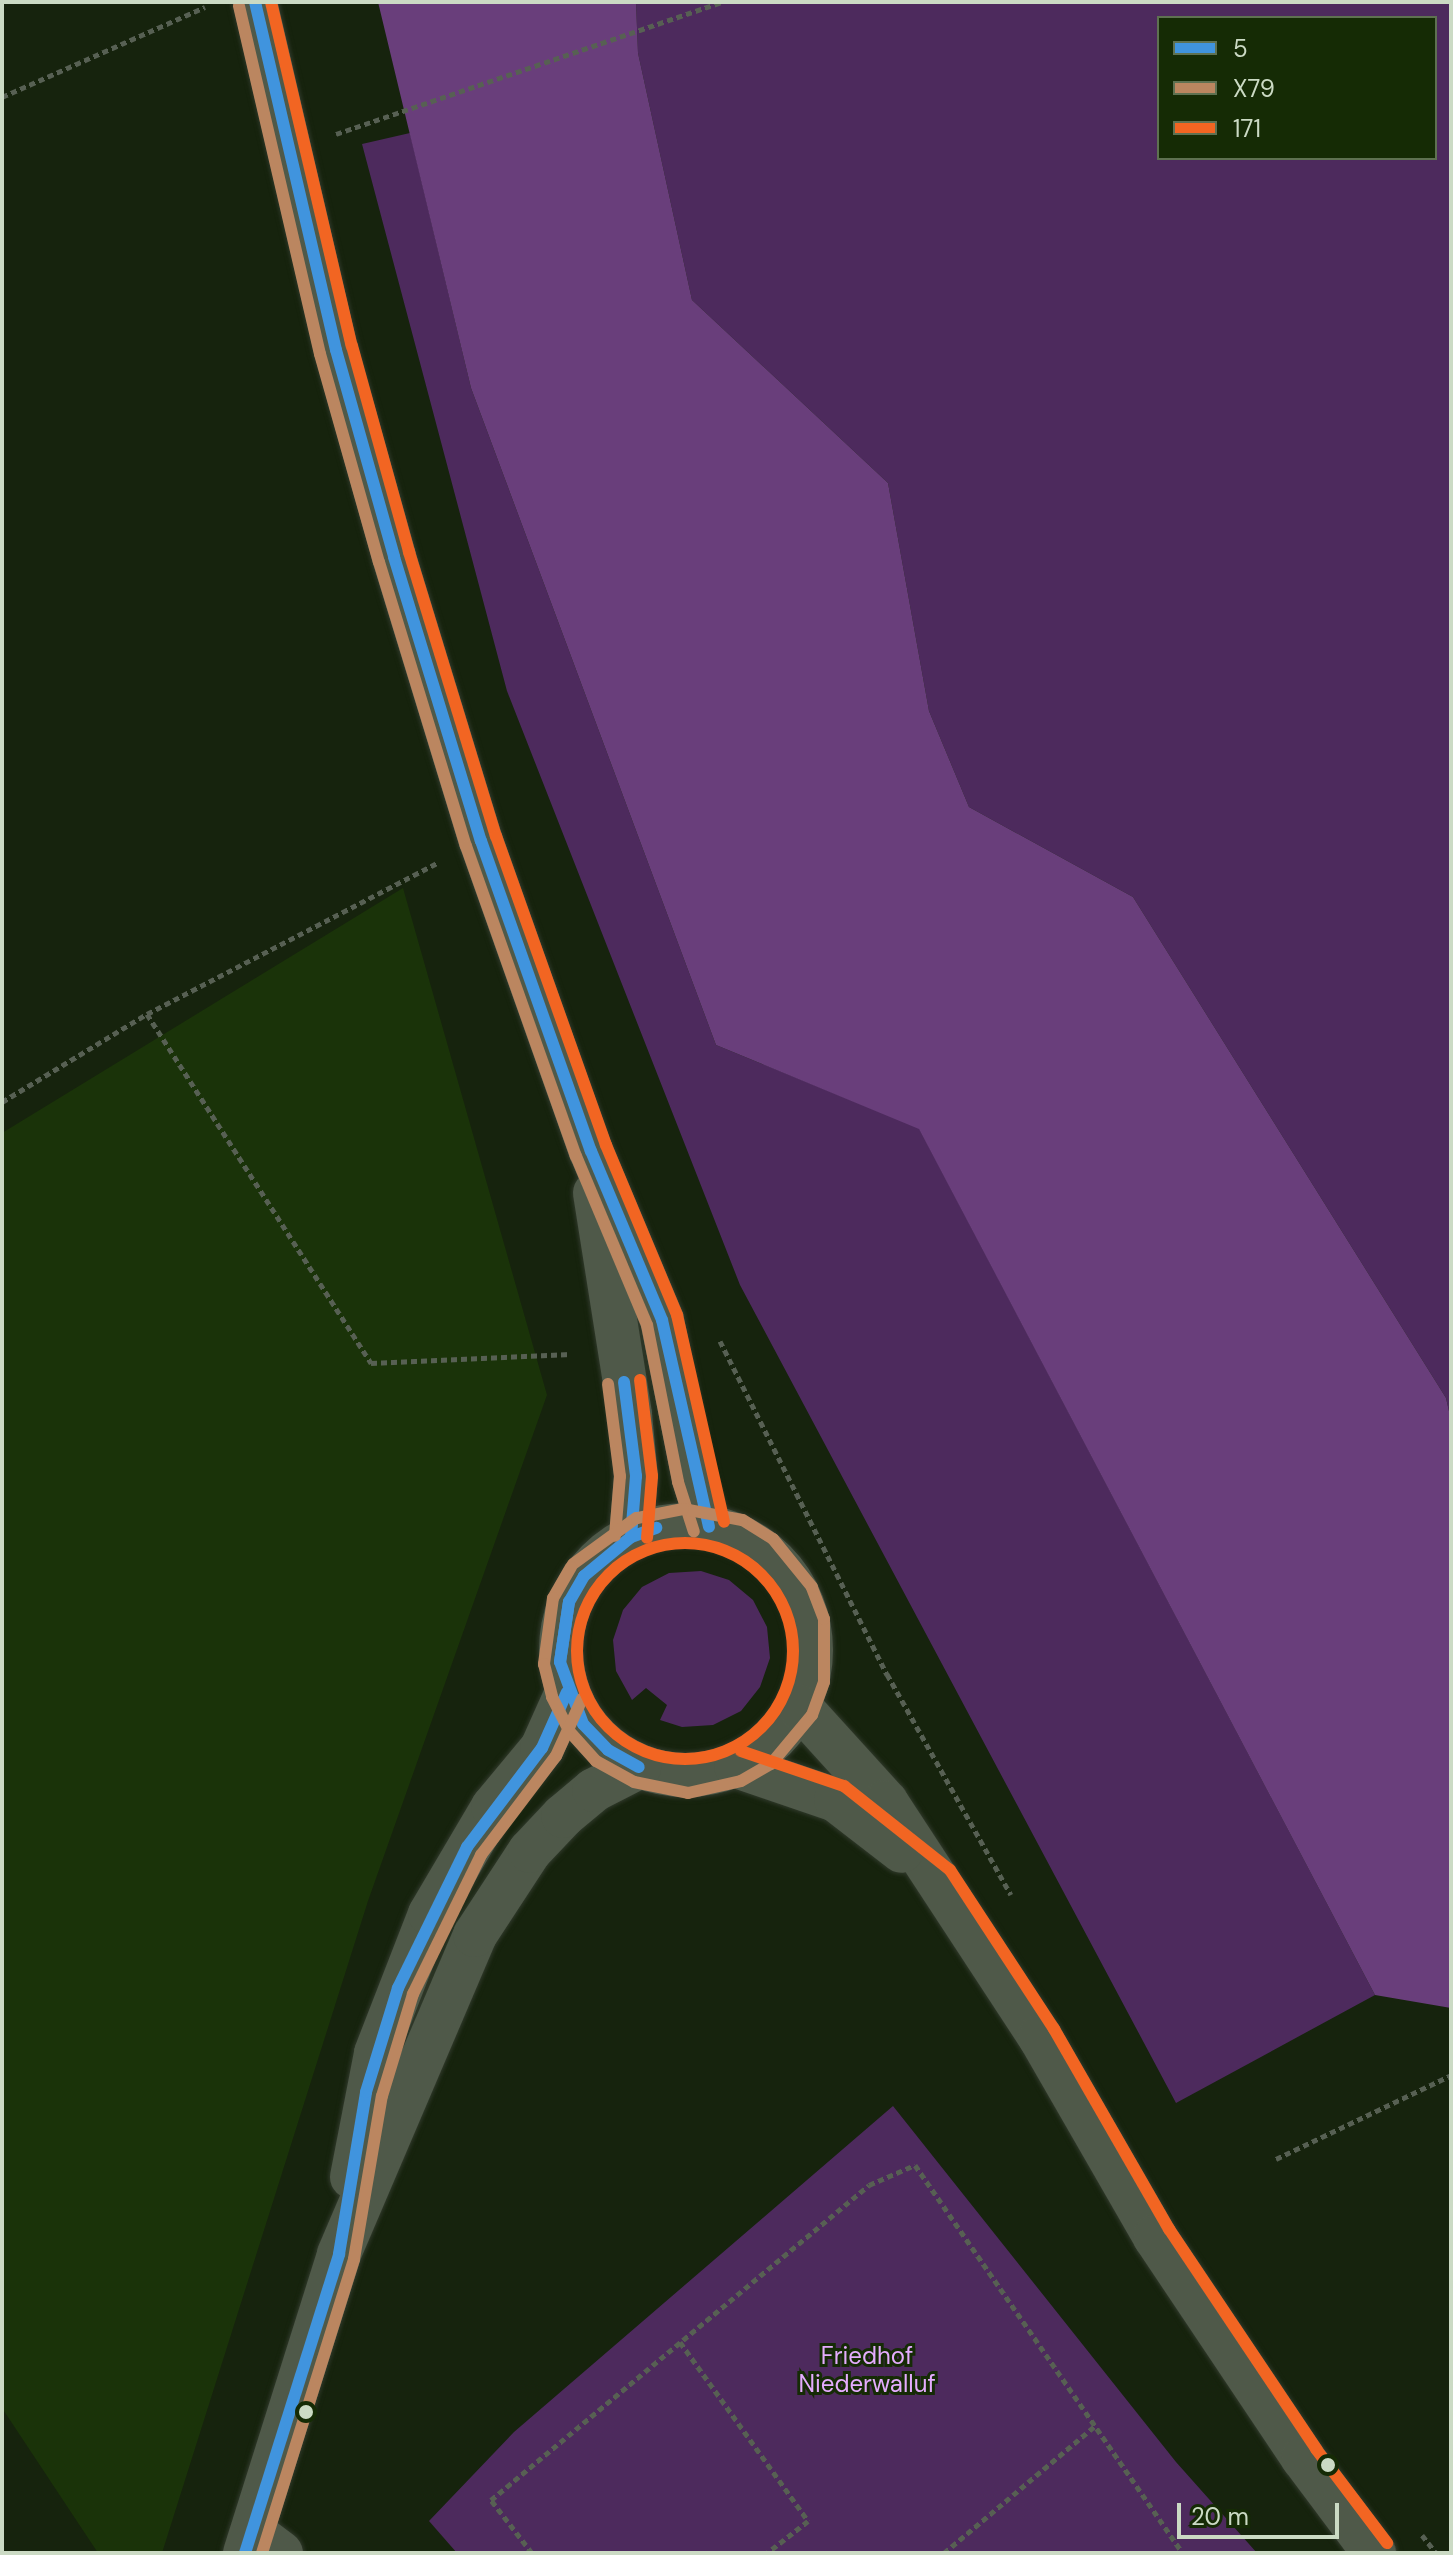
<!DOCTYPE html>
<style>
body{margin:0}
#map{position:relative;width:1453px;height:2555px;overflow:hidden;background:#16230d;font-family:"DM Sans",sans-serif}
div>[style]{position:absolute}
.built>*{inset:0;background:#1a3309}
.green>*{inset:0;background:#4d2a5d}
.forest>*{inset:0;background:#693e7b}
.path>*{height:5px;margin-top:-2.5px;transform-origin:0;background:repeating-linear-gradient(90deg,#576053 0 6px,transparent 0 10px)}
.roads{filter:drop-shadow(0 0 2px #30392b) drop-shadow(0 0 2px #30392b)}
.minor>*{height:44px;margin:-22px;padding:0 22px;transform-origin:22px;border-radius:22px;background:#4f5949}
.tertiary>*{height:44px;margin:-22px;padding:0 22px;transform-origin:22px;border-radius:22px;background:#4f5949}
.tertiary>.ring{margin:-22px;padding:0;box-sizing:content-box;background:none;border:44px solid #4f5949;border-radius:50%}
.bus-1>*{height:12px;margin:-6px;padding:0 6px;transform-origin:6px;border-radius:6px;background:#4094de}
.bus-2>*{height:12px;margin:-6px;padding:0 6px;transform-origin:6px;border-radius:6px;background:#bb8660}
.bus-3>*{height:12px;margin:-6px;padding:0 6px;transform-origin:6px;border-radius:6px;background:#f26522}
.bus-3>.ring{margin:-6px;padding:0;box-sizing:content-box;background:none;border:12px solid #f26522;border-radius:50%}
.dots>*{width:22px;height:22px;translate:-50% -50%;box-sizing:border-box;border:4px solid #152b05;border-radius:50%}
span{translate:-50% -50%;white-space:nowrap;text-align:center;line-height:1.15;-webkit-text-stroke:6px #152b05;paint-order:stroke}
.park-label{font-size:24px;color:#e4acfd}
.frame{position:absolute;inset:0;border:4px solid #cbdac4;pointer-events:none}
.legend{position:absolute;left:1157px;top:16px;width:280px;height:144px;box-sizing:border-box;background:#152b05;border:2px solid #5e7151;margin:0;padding:10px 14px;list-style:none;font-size:24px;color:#cbdac4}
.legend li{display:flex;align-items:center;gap:16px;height:40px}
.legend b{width:40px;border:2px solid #5e7151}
.scale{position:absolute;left:1177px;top:2503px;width:162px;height:36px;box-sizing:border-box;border:4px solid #cbdac4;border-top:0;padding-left:10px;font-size:24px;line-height:28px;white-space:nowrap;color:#cbdac4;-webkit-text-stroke:6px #152b05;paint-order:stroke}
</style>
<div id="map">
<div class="built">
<i style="clip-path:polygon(403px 888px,547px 1395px,368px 1901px,162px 2553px,98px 2553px,2px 2408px,2px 1133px)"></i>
</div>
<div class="green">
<i style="clip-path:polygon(evenodd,636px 2px,1451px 2px,1451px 1420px,1446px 1398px,1133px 897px,969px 807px,929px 711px,888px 483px,692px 300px,638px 53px,636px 2px,1159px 18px,1435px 18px,1435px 158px,1159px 158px,1159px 18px)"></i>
<i style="clip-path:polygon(410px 133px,471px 388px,716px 1045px,919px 1128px,1375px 1995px,1176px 2103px,740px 1285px,507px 691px,362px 144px)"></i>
<i style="clip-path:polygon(701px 1571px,729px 1580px,753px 1600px,767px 1627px,770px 1658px,760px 1687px,741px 1711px,713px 1725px,682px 1727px,660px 1720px,667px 1705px,646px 1688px,632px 1700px,616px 1671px,613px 1640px,623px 1610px,642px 1587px,669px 1573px)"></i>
<i style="clip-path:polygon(893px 2106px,1176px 2462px,1257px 2553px,457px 2553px,429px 2521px,514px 2432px)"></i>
</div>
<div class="forest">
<i style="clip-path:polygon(378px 2px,636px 2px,638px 53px,692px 300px,888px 483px,929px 711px,969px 807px,1133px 897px,1446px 1398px,1451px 1420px,1451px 2008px,1375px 1995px,919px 1129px,716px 1045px,471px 388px)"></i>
</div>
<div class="path">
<i style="left:2px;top:97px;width:222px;rotate:-23.9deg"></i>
<i style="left:336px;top:134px;width:408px;rotate:-18.9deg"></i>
<i style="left:147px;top:1014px;width:415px;rotate:57.3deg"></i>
<i style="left:371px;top:1363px;width:200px;rotate:-2.6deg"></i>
<i style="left:2px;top:1102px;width:170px;rotate:-31.3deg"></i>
<i style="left:147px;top:1014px;width:327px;rotate:-27.5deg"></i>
<i style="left:720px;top:1341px;width:373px;rotate:63.4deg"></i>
<i style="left:887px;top:1674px;width:253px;rotate:60.7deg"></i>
<i style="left:1276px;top:2159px;width:194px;rotate:-25.6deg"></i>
<i style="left:680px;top:2342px;width:220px;rotate:54.4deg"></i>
<i style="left:808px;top:2521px;width:52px;rotate:142deg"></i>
<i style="left:1422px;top:2535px;width:23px;rotate:52deg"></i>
<i style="left:532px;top:2553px;width:67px;rotate:-127.7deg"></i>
<i style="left:491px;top:2500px;width:492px;rotate:-39.8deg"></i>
<i style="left:869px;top:2185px;width:50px;rotate:-23.5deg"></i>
<i style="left:915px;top:2165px;width:472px;rotate:55.4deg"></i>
<i style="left:944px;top:2553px;width:197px;rotate:-40.1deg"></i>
</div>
<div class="roads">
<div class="minor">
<i style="left:253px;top:2532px;width:35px;rotate:37deg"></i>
</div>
<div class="tertiary">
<i style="left:255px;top:2px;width:357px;rotate:76.9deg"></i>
<i style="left:336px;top:350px;width:215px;rotate:74.3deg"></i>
<i style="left:394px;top:557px;width:297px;rotate:73deg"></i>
<i style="left:481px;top:841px;width:329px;rotate:70.5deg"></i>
<i style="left:591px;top:1151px;width:183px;rotate:67.2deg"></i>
<i style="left:662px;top:1320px;width:162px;rotate:78.6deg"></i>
<i style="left:694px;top:1479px;width:50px;rotate:72.6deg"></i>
<i style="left:595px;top:1193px;width:225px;rotate:81deg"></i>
<i style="left:630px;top:1415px;width:61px;rotate:84.4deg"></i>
<i style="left:636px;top:1476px;width:61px;rotate:94.7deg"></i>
<i class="ring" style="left:561px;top:1525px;width:206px;height:206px"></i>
<i style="left:799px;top:1706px;width:130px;rotate:47.8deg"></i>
<i style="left:886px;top:1802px;width:281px;rotate:56.8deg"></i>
<i style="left:1040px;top:2037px;width:231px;rotate:60.1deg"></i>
<i style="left:1155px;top:2237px;width:266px;rotate:56.2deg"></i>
<i style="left:1303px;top:2458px;width:119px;rotate:53.2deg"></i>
<i style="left:736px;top:1766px;width:106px;rotate:18.8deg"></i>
<i style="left:836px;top:1800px;width:83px;rotate:37.7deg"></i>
<i style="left:352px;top:2177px;width:126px;rotate:-79deg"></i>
<i style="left:376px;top:2053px;width:149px;rotate:-68.8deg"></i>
<i style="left:430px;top:1914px;width:124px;rotate:-59.5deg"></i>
<i style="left:493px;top:1807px;width:77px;rotate:-50.3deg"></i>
<i style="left:542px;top:1748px;width:61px;rotate:-65.9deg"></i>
<i style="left:245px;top:2553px;width:313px;rotate:-72.5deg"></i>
<i style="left:339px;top:2254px;width:347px;rotate:-66.9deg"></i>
<i style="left:475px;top:1935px;width:100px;rotate:-56.8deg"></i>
<i style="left:530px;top:1851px;width:48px;rotate:-46.7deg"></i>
<i style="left:563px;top:1816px;width:40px;rotate:-40deg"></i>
<i style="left:594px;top:1790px;width:51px;rotate:-27.1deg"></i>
</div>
</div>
<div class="bus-1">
<i style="left:255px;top:2px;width:357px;rotate:76.9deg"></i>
<i style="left:336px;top:350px;width:215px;rotate:74.3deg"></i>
<i style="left:394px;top:557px;width:297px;rotate:73deg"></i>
<i style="left:481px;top:841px;width:329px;rotate:70.5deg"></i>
<i style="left:591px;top:1151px;width:183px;rotate:67.2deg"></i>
<i style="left:662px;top:1320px;width:212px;rotate:77.2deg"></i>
<i style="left:624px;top:1382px;width:95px;rotate:82.7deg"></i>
<i style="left:636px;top:1476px;width:61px;rotate:94.7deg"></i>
<i style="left:569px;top:1602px;width:30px;rotate:-60deg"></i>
<i style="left:584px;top:1576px;width:61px;rotate:-39.7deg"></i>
<i style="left:631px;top:1537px;width:27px;rotate:-20deg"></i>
<i style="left:560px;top:1662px;width:66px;rotate:69.6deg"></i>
<i style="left:583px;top:1724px;width:36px;rotate:46deg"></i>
<i style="left:608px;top:1750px;width:35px;rotate:29deg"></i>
<i style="left:560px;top:1662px;width:61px;rotate:-81.5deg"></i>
<i style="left:560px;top:1662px;width:61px;rotate:-81.5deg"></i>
<i style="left:245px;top:2553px;width:313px;rotate:-72.5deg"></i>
<i style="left:339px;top:2254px;width:164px;rotate:-80.5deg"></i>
<i style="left:366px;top:2092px;width:109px;rotate:-72.9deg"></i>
<i style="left:398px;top:1988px;width:157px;rotate:-63.9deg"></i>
<i style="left:467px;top:1847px;width:124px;rotate:-52.9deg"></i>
<i style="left:542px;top:1748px;width:61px;rotate:-65.9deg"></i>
</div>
<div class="bus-2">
<i style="left:239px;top:6px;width:357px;rotate:76.9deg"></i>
<i style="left:320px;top:354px;width:216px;rotate:74.2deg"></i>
<i style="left:379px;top:562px;width:297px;rotate:73deg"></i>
<i style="left:466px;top:846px;width:329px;rotate:70.5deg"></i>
<i style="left:576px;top:1156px;width:183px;rotate:67.2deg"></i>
<i style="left:647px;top:1325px;width:160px;rotate:78.8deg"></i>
<i style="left:678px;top:1482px;width:52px;rotate:72.3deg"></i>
<i style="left:608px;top:1384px;width:93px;rotate:82.6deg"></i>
<i style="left:620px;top:1476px;width:60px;rotate:94.8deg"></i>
<i style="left:573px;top:1564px;width:78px;rotate:-36.1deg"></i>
<i style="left:571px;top:1567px;width:36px;rotate:120deg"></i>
<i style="left:553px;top:1598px;width:67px;rotate:97.8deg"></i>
<i style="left:544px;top:1664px;width:34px;rotate:76deg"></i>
<i style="left:552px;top:1697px;width:38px;rotate:63deg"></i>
<i style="left:569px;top:1731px;width:40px;rotate:48deg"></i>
<i style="left:596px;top:1761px;width:43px;rotate:28.9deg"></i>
<i style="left:634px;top:1782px;width:55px;rotate:11.5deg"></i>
<i style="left:688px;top:1793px;width:54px;rotate:-12.8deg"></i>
<i style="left:741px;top:1781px;width:34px;rotate:-30deg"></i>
<i style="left:771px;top:1764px;width:64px;rotate:-50.1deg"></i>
<i style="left:812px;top:1715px;width:35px;rotate:-70deg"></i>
<i style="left:824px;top:1682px;width:63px;rotate:-90deg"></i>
<i style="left:824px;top:1619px;width:34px;rotate:-111deg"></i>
<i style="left:812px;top:1587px;width:62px;rotate:-129.1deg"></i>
<i style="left:773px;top:1539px;width:36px;rotate:-148deg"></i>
<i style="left:742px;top:1520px;width:60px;rotate:-169.4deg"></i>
<i style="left:683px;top:1509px;width:47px;rotate:168.9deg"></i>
<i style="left:262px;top:2553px;width:308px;rotate:-72.6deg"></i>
<i style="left:354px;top:2259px;width:165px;rotate:-80.3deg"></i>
<i style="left:382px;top:2096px;width:107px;rotate:-73.1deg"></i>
<i style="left:413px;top:1994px;width:155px;rotate:-63.9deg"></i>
<i style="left:481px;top:1855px;width:124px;rotate:-52.9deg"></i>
<i style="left:556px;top:1756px;width:63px;rotate:-65.5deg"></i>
</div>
<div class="bus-3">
<i style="left:271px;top:2px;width:353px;rotate:76.8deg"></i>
<i style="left:352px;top:346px;width:214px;rotate:74.5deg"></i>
<i style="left:409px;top:552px;width:297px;rotate:73deg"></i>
<i style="left:496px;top:836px;width:328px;rotate:70.4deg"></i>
<i style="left:606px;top:1145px;width:184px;rotate:67.3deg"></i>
<i style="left:677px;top:1315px;width:212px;rotate:77.2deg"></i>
<i style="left:640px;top:1380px;width:97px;rotate:82.9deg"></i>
<i style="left:652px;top:1476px;width:62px;rotate:94.6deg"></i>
<i class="ring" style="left:577px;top:1543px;width:204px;height:204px"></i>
<i style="left:741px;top:1751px;width:109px;rotate:18.8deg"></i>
<i style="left:844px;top:1786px;width:135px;rotate:38.4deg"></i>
<i style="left:950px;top:1870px;width:190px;rotate:56.8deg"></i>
<i style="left:1054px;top:2029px;width:231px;rotate:60.1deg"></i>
<i style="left:1169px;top:2229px;width:265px;rotate:56.2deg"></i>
<i style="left:1316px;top:2449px;width:118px;rotate:52.9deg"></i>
</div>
<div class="dots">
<i style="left:306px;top:2412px;background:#cbdac4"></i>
<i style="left:1328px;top:2465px;background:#cbdac4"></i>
</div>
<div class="park-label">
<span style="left:867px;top:2370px">Friedhof<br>Niederwalluf</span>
</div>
<div class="frame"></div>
<ul class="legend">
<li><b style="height:10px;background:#4094de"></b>5</li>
<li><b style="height:10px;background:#bb8660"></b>X79</li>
<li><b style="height:10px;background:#f26522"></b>171</li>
</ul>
<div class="scale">20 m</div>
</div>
